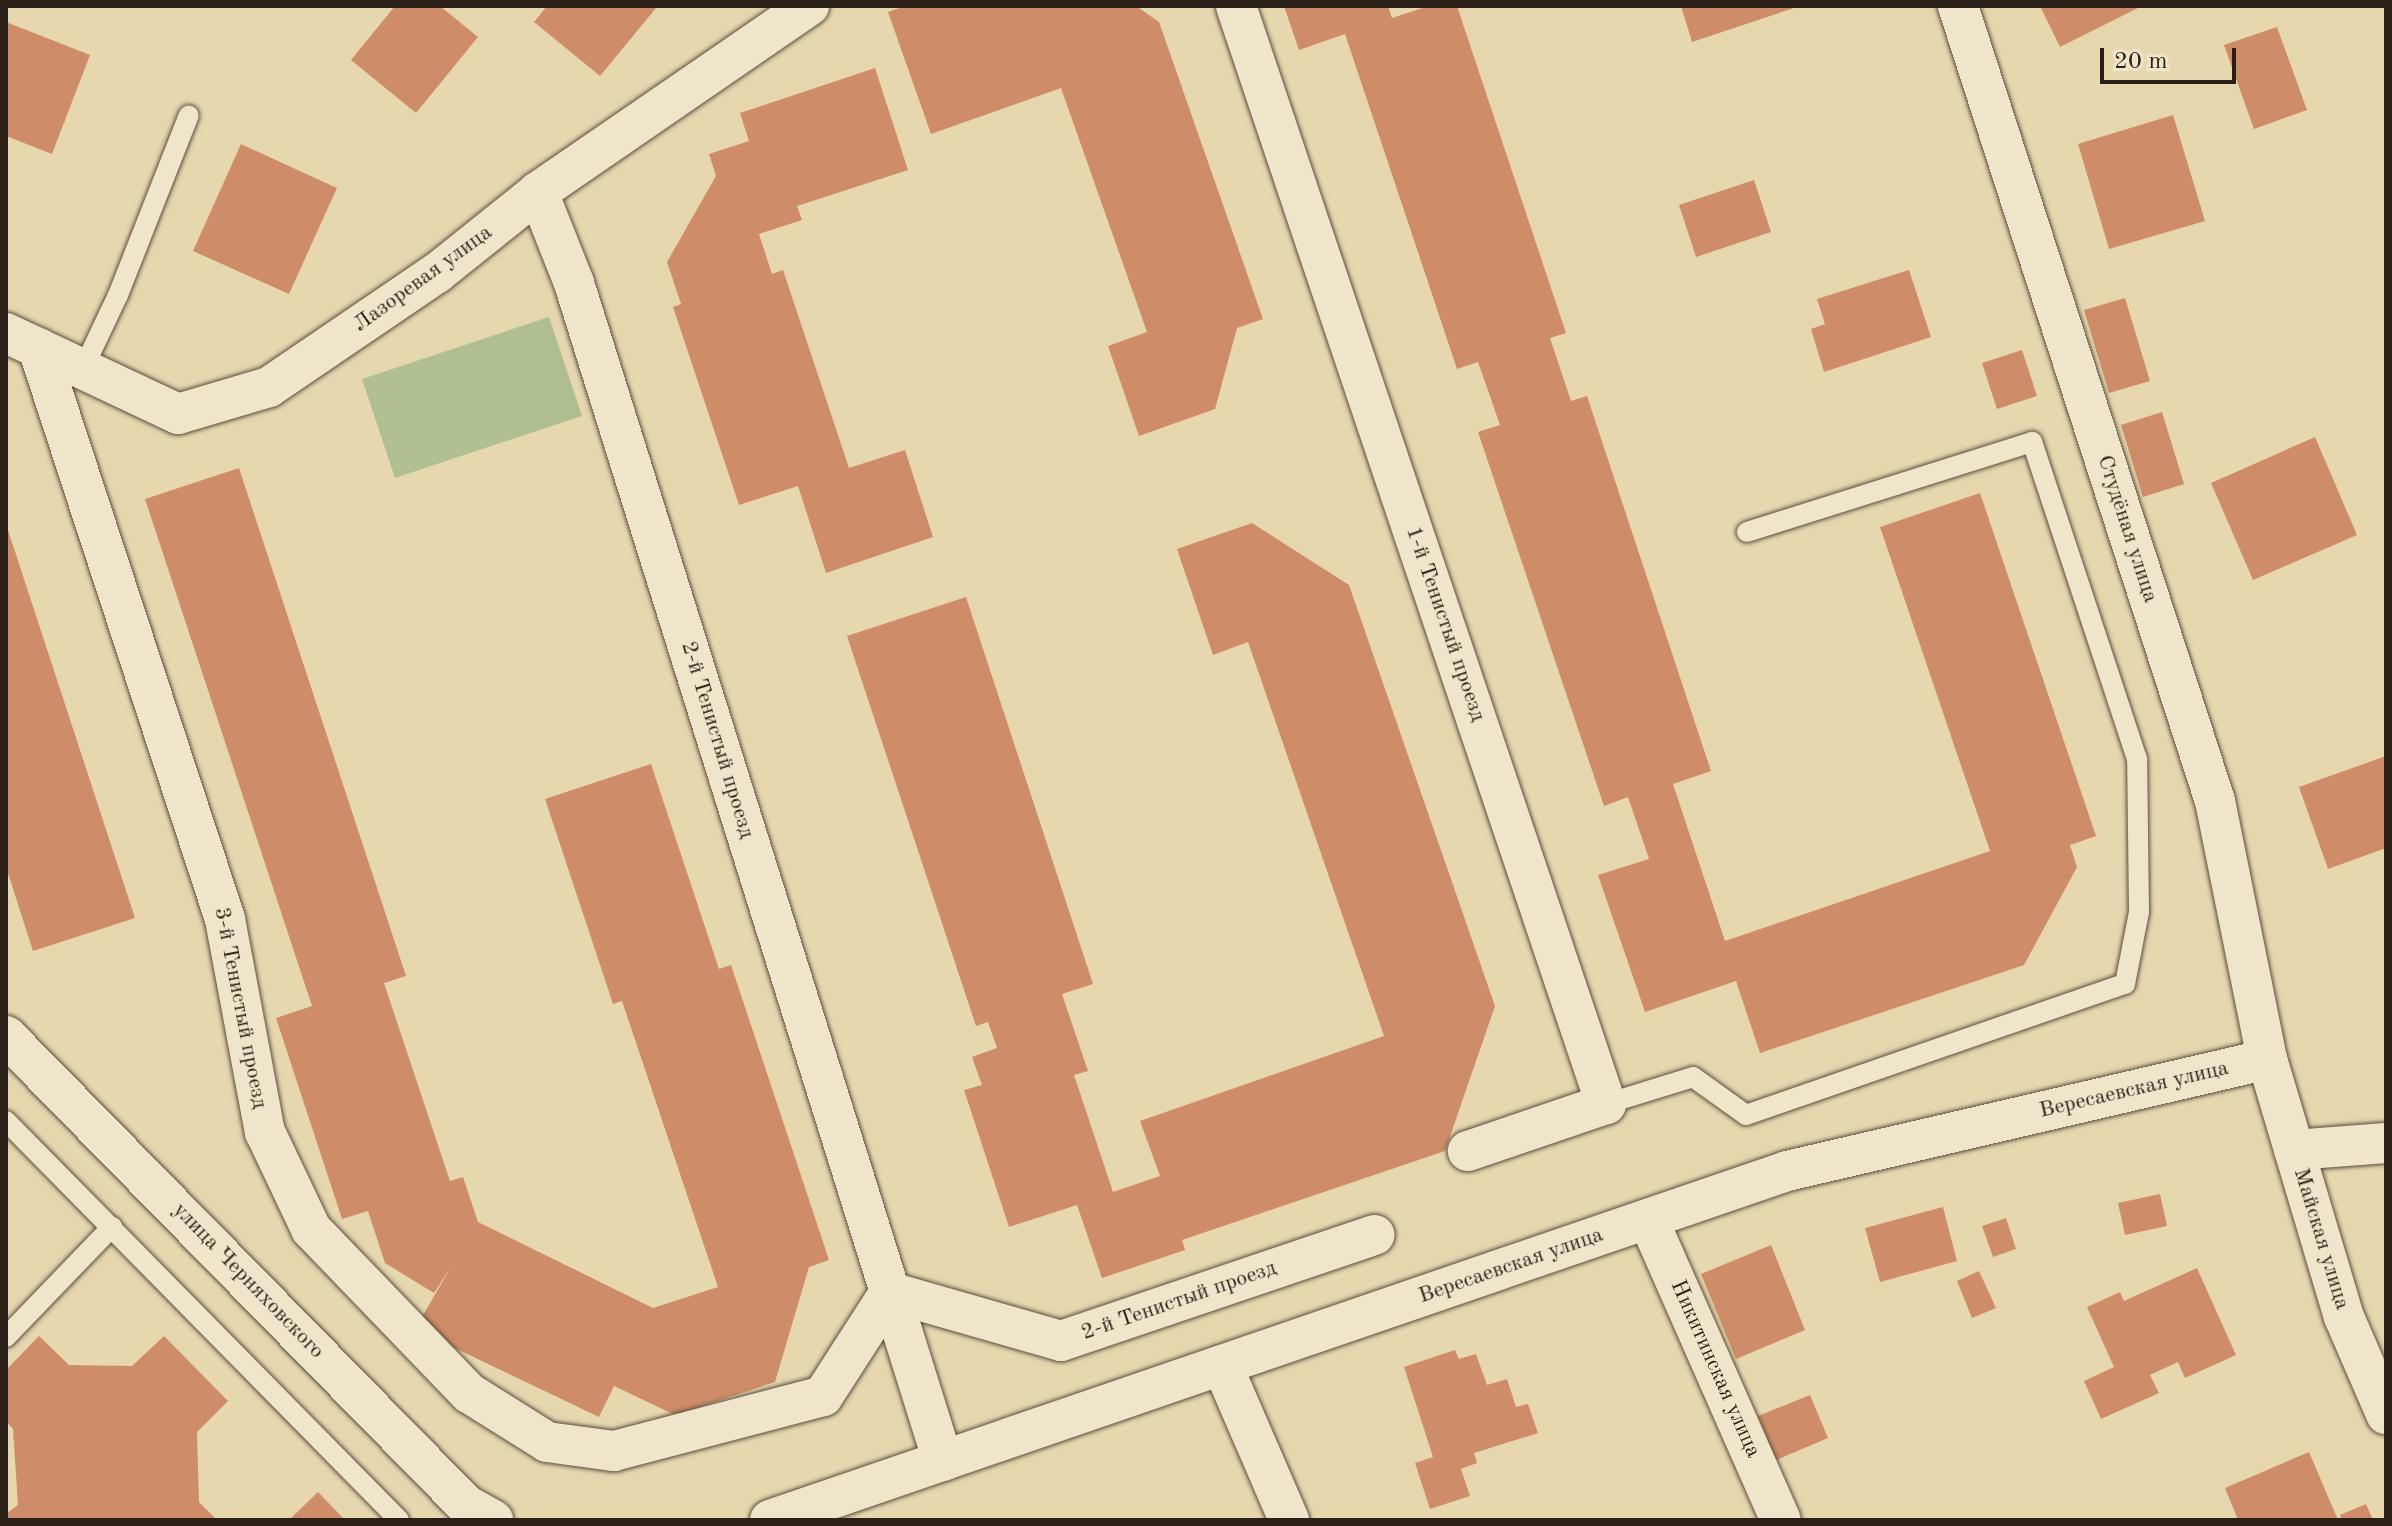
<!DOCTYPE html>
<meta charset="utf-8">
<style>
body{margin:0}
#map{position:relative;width:2392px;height:1526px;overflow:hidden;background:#e7d7af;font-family:"Old Standard TT",serif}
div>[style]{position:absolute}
.green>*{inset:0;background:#afbf90}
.building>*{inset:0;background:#ce8d68}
.roads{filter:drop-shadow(0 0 2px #594e3d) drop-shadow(0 0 2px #594e3d)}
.service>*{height:20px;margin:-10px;padding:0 10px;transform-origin:10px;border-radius:10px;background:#efe5cb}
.minor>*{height:40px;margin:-20px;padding:0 20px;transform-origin:20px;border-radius:20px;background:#efe5cb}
span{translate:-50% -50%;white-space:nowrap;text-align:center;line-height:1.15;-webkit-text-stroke:6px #efe5cb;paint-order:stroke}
.street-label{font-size:22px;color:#2a2017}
.frame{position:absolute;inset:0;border:8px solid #2a2017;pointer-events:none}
.scale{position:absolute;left:2100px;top:48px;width:136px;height:36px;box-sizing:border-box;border:4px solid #2a2017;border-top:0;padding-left:10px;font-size:24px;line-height:28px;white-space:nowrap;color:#2a2017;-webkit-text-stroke:6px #efe5cb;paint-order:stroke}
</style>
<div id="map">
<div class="green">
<i style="clip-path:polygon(549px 317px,582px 416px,395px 478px,362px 379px)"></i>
</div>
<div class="building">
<i style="clip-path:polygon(395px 6px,440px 6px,478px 37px,416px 113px,351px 60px)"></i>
<i style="clip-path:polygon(547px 6px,653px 6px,656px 8px,600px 76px,534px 22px)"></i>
<i style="clip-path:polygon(905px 6px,1136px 6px,1159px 22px,1263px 319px,1237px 328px,1215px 409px,1139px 436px,1108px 346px,1147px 332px,1061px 88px,931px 134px,888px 12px)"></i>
<i style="clip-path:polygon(1284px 6px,1388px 6px,1392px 18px,1429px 6px,1457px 6px,1566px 333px,1550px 338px,1571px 401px,1587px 396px,1711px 771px,1673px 784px,1725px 941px,1990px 851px,1880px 527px,1980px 493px,2096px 836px,2070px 845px,2077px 867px,2024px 965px,1760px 1053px,1736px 981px,1645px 1012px,1598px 875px,1649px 859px,1628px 797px,1604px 806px,1478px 432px,1500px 425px,1478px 362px,1457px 369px,1345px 34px,1299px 50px)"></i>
<i style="clip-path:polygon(1681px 6px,1797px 6px,1797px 7px,1692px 42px)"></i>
<i style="clip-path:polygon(2040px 6px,2142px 6px,2060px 47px)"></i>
<i style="clip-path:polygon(6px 22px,90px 55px,52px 154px,6px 136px)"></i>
<i style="clip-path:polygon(2277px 27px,2307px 110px,2254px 129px,2224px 45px)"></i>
<i style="clip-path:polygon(875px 68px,908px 170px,797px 206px,802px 220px,759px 234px,772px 274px,783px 270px,849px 468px,905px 450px,933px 537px,826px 573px,798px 486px,739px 505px,673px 307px,681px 304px,667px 262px,716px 176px,709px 154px,749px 141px,740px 113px)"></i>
<i style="clip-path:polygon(2173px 115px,2205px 221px,2109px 249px,2078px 144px)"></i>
<i style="clip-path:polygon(241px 144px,337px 188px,289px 294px,193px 251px)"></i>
<i style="clip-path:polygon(1754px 180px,1771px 232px,1696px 257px,1679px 205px)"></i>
<i style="clip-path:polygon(1909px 270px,1931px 337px,1824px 372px,1811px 329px,1825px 324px,1817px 299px)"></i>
<i style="clip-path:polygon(2125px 298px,2150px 381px,2109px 393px,2084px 310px)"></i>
<i style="clip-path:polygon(2022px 350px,2037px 396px,1997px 409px,1982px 363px)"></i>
<i style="clip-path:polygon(2162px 412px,2184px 484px,2143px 497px,2121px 425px)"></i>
<i style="clip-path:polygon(2315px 437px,2357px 535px,2253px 580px,2211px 483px)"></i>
<i style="clip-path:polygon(239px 468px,406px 976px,384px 983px,450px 1181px,463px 1177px,478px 1222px,653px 1308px,718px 1287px,622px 1001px,613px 1004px,545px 799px,651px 764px,719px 969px,731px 965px,829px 1260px,809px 1267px,775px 1382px,675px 1415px,614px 1386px,599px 1417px,415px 1329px,451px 1267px,434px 1293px,385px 1263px,368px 1211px,342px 1219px,276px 1018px,312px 1006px,145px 499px)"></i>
<i style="clip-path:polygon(1252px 523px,1349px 585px,1495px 1006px,1445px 1151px,1182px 1240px,1185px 1250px,1102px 1278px,1077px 1205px,1009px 1227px,964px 1090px,982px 1085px,972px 1057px,997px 1048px,988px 1022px,976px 1026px,847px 636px,966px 597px,1093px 984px,1062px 994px,1088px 1071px,1074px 1075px,1113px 1192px,1160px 1176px,1140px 1121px,1384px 1036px,1248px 642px,1213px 655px,1177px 549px)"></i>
<i style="clip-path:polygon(6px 524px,135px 918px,33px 951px,6px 867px)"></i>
<i style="clip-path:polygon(2386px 756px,2386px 848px,2328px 869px,2299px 787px)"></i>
<i style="clip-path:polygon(2160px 1194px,2167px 1226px,2125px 1235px,2118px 1203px)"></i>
<i style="clip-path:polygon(1943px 1207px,1957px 1261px,1880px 1282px,1865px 1228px)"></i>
<i style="clip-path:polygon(2006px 1218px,2016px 1249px,1993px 1257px,1982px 1226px)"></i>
<i style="clip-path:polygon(1771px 1245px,1805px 1330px,1736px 1359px,1701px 1274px)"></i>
<i style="clip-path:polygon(2197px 1268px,2236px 1355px,2185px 1378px,2178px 1362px,2150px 1375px,2159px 1393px,2101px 1419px,2084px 1381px,2114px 1367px,2087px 1307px,2120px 1292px,2124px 1301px)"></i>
<i style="clip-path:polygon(1979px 1271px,1996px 1308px,1972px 1318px,1957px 1281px)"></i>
<i style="clip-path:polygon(39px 1336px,69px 1365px,132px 1366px,164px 1336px,228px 1401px,197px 1432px,199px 1502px,217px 1520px,6px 1520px,6px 1514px,18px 1505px,13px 1429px,6px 1421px,6px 1370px)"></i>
<i style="clip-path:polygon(1455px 1350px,1459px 1359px,1476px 1354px,1487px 1385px,1507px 1379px,1516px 1407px,1528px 1404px,1538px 1433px,1474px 1453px,1477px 1463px,1461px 1469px,1470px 1496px,1430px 1509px,1415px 1463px,1433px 1457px,1404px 1367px)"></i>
<i style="clip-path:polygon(1810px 1395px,1828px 1438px,1776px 1460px,1758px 1416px)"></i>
<i style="clip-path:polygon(2309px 1452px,2338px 1520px,2238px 1520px,2225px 1488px)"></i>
<i style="clip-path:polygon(318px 1492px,345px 1520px,289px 1520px)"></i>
<i style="clip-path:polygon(2366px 1504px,2373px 1520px,2342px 1520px,2340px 1515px)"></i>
</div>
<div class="roads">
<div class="service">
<i style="left:83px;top:369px;width:82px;rotate:-64.7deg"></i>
<i style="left:118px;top:295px;width:193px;rotate:-68.5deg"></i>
<i style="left:1606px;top:1104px;width:91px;rotate:-17.2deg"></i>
<i style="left:1693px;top:1077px;width:65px;rotate:35.6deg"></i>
<i style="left:1746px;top:1115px;width:401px;rotate:-19.1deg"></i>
<i style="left:2125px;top:984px;width:73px;rotate:-79deg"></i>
<i style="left:2139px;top:912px;width:153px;rotate:-90.7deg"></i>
<i style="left:2137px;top:759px;width:334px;rotate:-108.3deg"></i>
<i style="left:2032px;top:442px;width:299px;rotate:162.5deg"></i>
<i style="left:6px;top:1121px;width:560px;rotate:45.43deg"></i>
<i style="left:6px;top:1337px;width:153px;rotate:-46.1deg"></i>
</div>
<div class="minor">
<i style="left:1236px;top:6px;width:1159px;rotate:71.38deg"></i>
<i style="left:1606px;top:1104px;width:146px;rotate:161.2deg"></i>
<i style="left:1958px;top:6px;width:836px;rotate:72.09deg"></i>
<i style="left:2215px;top:801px;width:263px;rotate:78.6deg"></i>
<i style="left:2267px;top:1059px;width:269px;rotate:73.4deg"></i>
<i style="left:2344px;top:1317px;width:106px;rotate:66.6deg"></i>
<i style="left:6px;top:333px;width:190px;rotate:25.2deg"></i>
<i style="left:178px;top:414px;width:95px;rotate:-16.5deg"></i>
<i style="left:269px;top:387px;width:203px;rotate:-34.2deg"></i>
<i style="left:437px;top:273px;width:129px;rotate:-38.7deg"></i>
<i style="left:538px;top:192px;width:329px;rotate:-34.5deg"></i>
<i style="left:38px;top:348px;width:601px;rotate:71.87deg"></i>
<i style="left:225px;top:919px;width:217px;rotate:79.4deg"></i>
<i style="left:265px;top:1132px;width:107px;rotate:64.6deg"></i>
<i style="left:311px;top:1229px;width:228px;rotate:46.1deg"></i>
<i style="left:469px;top:1393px;width:92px;rotate:32.1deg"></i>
<i style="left:547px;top:1442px;width:68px;rotate:7.7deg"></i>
<i style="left:614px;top:1451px;width:216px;rotate:-14.7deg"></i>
<i style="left:823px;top:1396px;width:124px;rotate:-57.2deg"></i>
<i style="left:890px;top:1292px;width:1057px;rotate:-107.39deg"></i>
<i style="left:574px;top:283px;width:98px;rotate:-111.6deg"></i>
<i style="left:6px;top:1036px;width:657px;rotate:45.56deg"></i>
<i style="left:466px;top:1505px;width:31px;rotate:29deg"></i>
<i style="left:2294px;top:1150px;width:92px;rotate:-4.4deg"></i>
<i style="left:1648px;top:1219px;width:329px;rotate:66.2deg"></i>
<i style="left:890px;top:1292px;width:178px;rotate:16deg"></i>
<i style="left:1061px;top:1341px;width:331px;rotate:-18.7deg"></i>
<i style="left:890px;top:1292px;width:177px;rotate:72.6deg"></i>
<i style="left:1222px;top:1365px;width:169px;rotate:66.6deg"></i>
<i style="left:770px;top:1520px;width:1075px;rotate:-18.94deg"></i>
<i style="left:1787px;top:1171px;width:493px;rotate:-13.1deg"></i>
</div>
</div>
<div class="street-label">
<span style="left:423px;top:279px;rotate:-36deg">Лазоревая улица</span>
<span style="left:2127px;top:529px;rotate:72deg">Студёная улица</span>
<span style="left:1445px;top:624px;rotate:71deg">1-й Тенистый проезд</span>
<span style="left:717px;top:740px;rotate:73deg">2-й Тенистый проезд</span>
<span style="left:240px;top:1008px;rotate:79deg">3-й Тенистый проезд</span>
<span style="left:2134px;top:1090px;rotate:-13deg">Вересаевская улица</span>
<span style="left:2321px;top:1239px;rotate:73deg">Майская улица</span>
<span style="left:1511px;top:1266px;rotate:-19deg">Вересаевская улица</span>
<span style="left:248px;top:1281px;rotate:46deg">улица Черняховского</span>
<span style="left:1179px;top:1301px;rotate:-19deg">2-й Тенистый проезд</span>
<span style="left:1715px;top:1369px;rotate:66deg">Никитинская улица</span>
</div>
<div class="frame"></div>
<div class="scale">20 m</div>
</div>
